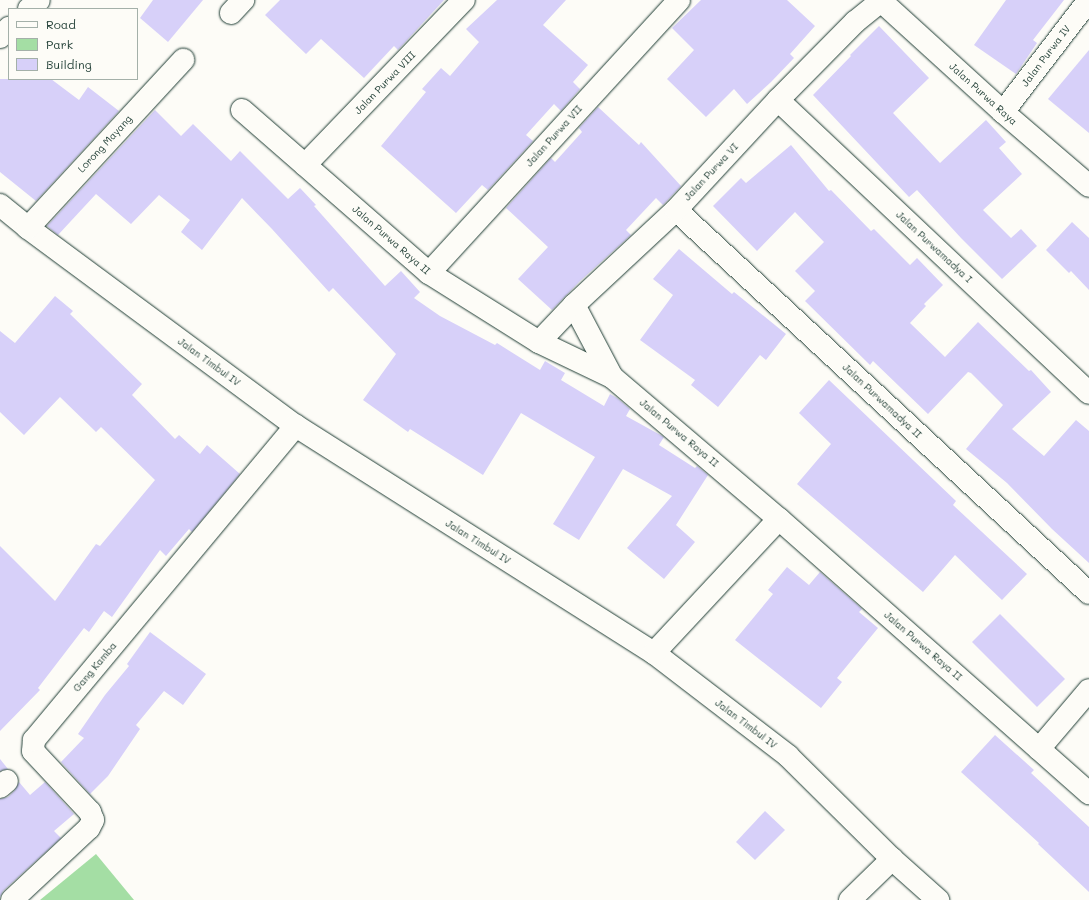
<!DOCTYPE html>
<style>
body{margin:0}
#map{position:relative;width:1089px;height:900px;overflow:hidden;background:#fdfcf7;font-family:Mali,sans-serif}
div>[style]{position:absolute}
.green>*{inset:0;background:#a4dea4}
.building>*{inset:0;background:#d7d0f9}
.roads{filter:drop-shadow(0 0 1px #1f3d34) drop-shadow(0 0 1px #1f3d34)}
.minor>*{height:22px;margin:-11px;padding:0 11px;transform-origin:11px;border-radius:11px;background:#fdfcf7}
span{translate:-50% -50%;white-space:nowrap;text-align:center;line-height:1.15;-webkit-text-stroke:4px #fdfcf7;paint-order:stroke}
.street-label{font-size:10px;color:#1f3d34}
.legend{position:absolute;left:8px;top:8px;width:130px;height:72px;box-sizing:border-box;background:#fdfcf7;border:1px solid #a4b0a9;margin:0;padding:5px 7px;list-style:none;font-size:12px;color:#1f3d34}
.legend li{display:flex;align-items:center;gap:8px;height:20px}
.legend b{width:20px;border:1px solid #a4b0a9}
</style>
<div id="map">
<div class="green">
<i style="clip-path:polygon(96px 854px,134px 900px,40px 900px)"></i>
</div>
<div class="building">
<i style="clip-path:polygon(153px 0,203px 0,168px 42px,140px 18px)"></i>
<i style="clip-path:polygon(280px 0,444px 0,398px 50px,394px 46px,364px 78px,321px 39px,306px 54px,265px 15px)"></i>
<i style="clip-path:polygon(497px 0,566px 0,543px 25px,588px 65px,573px 82px,580px 89px,561px 111px,554px 104px,526px 135px,533px 141px,488px 190px,482px 185px,456px 213px,381px 146px,426px 92px,422px 89px,441px 68px,450px 76px,479px 42px,466px 29px)"></i>
<i style="clip-path:polygon(701px 0,787px 0,815px 26px,790px 54px,794px 58px,771px 82px,747px 104px,734px 89px,706px 117px,667px 79px,694px 50px,672px 28px)"></i>
<i style="clip-path:polygon(1006px 0,1064px 0,1033px 40px,1037px 43px,1016px 74px,974px 45px)"></i>
<i style="clip-path:polygon(879px 26px,929px 78px,893px 113px,940px 163px,986px 120px,1006px 142px,999px 148px,1022px 174px,983px 210px,1011px 238px,1021px 229px,1037px 246px,1002px 279px,961px 238px,917px 190px,909px 197px,813px 95px,851px 56px,850px 55px)"></i>
<i style="clip-path:polygon(1089px 50px,1089px 133px,1048px 99px)"></i>
<i style="clip-path:polygon(0 79px,51px 79px,79px 100px,88px 87px,119px 111px,36px 201px,0 172px)"></i>
<i style="clip-path:polygon(598px 107px,639px 145px,641px 142px,681px 186px,663px 205px,656px 198px,626px 230px,631px 235px,580px 281px,552px 310px,518px 279px,548px 247px,506px 208px,551px 158px,555px 162px,582px 132px,579px 128px)"></i>
<i style="clip-path:polygon(155px 110px,181px 136px,193px 124px,231px 161px,240px 151px,288px 199px,300px 188px,316px 205px,314px 206px,385px 286px,401px 271px,420px 292px,414px 298px,440px 316px,495px 345px,497px 343px,540px 370px,545px 361px,565px 373px,561px 380px,604px 406px,610px 394px,617px 398px,630px 409px,626px 416px,664px 437px,659px 445px,695px 468px,697px 466px,708px 475px,676px 525px,695px 542px,664px 579px,627px 548px,672px 496px,623px 469px,579px 540px,553px 524px,595px 457px,521px 413px,483px 475px,410px 429px,408px 432px,363px 400px,396px 354px,333px 288px,329px 292px,272px 229px,242px 198px,202px 250px,181px 232px,190px 220px,159px 195px,131px 224px,96px 194px,58px 235px,47px 226px)"></i>
<i style="clip-path:polygon(791px 145px,829px 191px,831px 190px,871px 231px,874px 229px,910px 265px,917px 258px,943px 285px,924px 304px,926px 306px,910px 323px,945px 357px,978px 322px,1029px 371px,1031px 370px,1051px 392px,1012px 429px,1044px 456px,1076px 420px,1089px 431px,1089px 563px,1052px 529px,1007px 483px,966px 449px,1003px 405px,971px 373px,968px 372px,928px 414px,873px 361px,870px 365px,805px 301px,815px 291px,795px 271px,824px 242px,795px 212px,757px 251px,713px 206px,741px 178px,746px 183px)"></i>
<i style="clip-path:polygon(1072px 222px,1089px 238px,1089px 290px,1071px 271px,1069px 273px,1046px 250px)"></i>
<i style="clip-path:polygon(679px 249px,732px 294px,734px 292px,786px 334px,766px 360px,760px 355px,718px 407px,691px 385px,695px 380px,640px 340px,673px 295px,653px 279px)"></i>
<i style="clip-path:polygon(55px 296px,73px 311px,70px 314px,142px 384px,132px 395px,175px 439px,179px 435px,200px 454px,207px 445px,240px 474px,192px 532px,189px 529px,166px 556px,160px 550px,112px 617px,104px 611px,89px 632px,84px 628px,38px 688px,40px 690px,0 731px,0 546px,55px 601px,96px 544px,100px 546px,155px 480px,101px 427px,96px 432px,60px 397px,24px 435px,0 412px,0 331px,15px 343px)"></i>
<i style="clip-path:polygon(829px 380px,956px 501px,953px 505px,1027px 574px,1002px 600px,955px 555px,923px 592px,797px 484px,831px 444px,799px 413px)"></i>
<i style="clip-path:polygon(787px 567px,809px 585px,820px 572px,862px 609px,859px 612px,878px 628px,837px 678px,842px 682px,821px 708px,735px 640px,773px 594px,768px 590px)"></i>
<i style="clip-path:polygon(1000px 614px,1065px 679px,1037px 707px,972px 642px)"></i>
<i style="clip-path:polygon(150px 632px,206px 674px,183px 705px,164px 691px,136px 725px,140px 729px,108px 776px,90px 794px,61px 762px,84px 738px,78px 734px,105px 695px,129px 666px,127px 664px)"></i>
<i style="clip-path:polygon(995px 735px,1034px 770px,1031px 773px,1089px 827px,1089px 892px,1038px 844px,1039px 843px,961px 772px)"></i>
<i style="clip-path:polygon(0 759px,8px 769px,0 771px)"></i>
<i style="clip-path:polygon(19px 782px,30px 795px,45px 782px,74px 814px,54px 831px,61px 838px,3px 891px,0 897px,0 799px,8px 797px,15px 790px)"></i>
<i style="clip-path:polygon(765px 811px,785px 830px,755px 860px,736px 842px)"></i>
</div>
<div class="roads">
<div class="minor">
<i style="left:880px;top:0;width:166px;rotate:42.3deg"></i>
<i style="left:1003px;top:112px;width:113px;rotate:40.7deg"></i>
<i style="left:29px;top:9px;width:13px;rotate:-42deg"></i>
<i style="left:231px;top:13px;width:18px;rotate:-47deg"></i>
<i style="left:0;top:37px;width:13px;rotate:-45deg"></i>
<i style="left:778px;top:100px;width:427px;rotate:43.3deg"></i>
<i style="left:242px;top:110px;width:248px;rotate:41.1deg"></i>
<i style="left:429px;top:273px;width:130px;rotate:32.1deg"></i>
<i style="left:539px;top:342px;width:81px;rotate:25.6deg"></i>
<i style="left:612px;top:377px;width:219px;rotate:40.4deg"></i>
<i style="left:779px;top:519px;width:414px;rotate:41.5deg"></i>
<i style="left:1003px;top:112px;width:141px;rotate:-52.5deg"></i>
<i style="left:305px;top:165px;width:229px;rotate:-46.1deg"></i>
<i style="left:0;top:205px;width:36px;rotate:39deg"></i>
<i style="left:28px;top:228px;width:333px;rotate:36.5deg"></i>
<i style="left:296px;top:426px;width:424px;rotate:32.4deg"></i>
<i style="left:654px;top:653px;width:169px;rotate:37.5deg"></i>
<i style="left:788px;top:756px;width:146px;rotate:44.7deg"></i>
<i style="left:892px;top:859px;width:62px;rotate:41.7deg"></i>
<i style="left:676px;top:210px;width:563px;rotate:42.84deg"></i>
<i style="left:28px;top:228px;width:229px;rotate:-47.3deg"></i>
<i style="left:429px;top:273px;width:370px;rotate:-47.5deg"></i>
<i style="left:574px;top:305px;width:81px;rotate:62.2deg"></i>
<i style="left:539px;top:342px;width:51px;rotate:-46.6deg"></i>
<i style="left:574px;top:305px;width:139px;rotate:-43deg"></i>
<i style="left:676px;top:210px;width:150px;rotate:-47.2deg"></i>
<i style="left:778px;top:100px;width:110px;rotate:-45.4deg"></i>
<i style="left:855px;top:22px;width:35px;rotate:-39deg"></i>
<i style="left:654px;top:653px;width:183px;rotate:-47deg"></i>
<i style="left:1039px;top:749px;width:77px;rotate:-49.7deg"></i>
<i style="left:0;top:787px;width:9px;rotate:-41deg"></i>
<i style="left:12px;top:900px;width:105px;rotate:-43.1deg"></i>
<i style="left:89px;top:828px;width:9px;rotate:-63deg"></i>
<i style="left:93px;top:820px;width:9px;rotate:-111deg"></i>
<i style="left:90px;top:812px;width:83px;rotate:-133.1deg"></i>
<i style="left:33px;top:751px;width:11px;rotate:-85deg"></i>
<i style="left:34px;top:740px;width:409px;rotate:-50.2deg"></i>
<i style="left:850px;top:900px;width:59px;rotate:-44.3deg"></i>
</div>
</div>
<div class="street-label">
<span style="left:1046px;top:56px;rotate:-53deg">Jalan Purwa IV</span>
<span style="left:385px;top:83px;rotate:-46deg">Jalan Purwa VIII</span>
<span style="left:983px;top:94px;rotate:42deg">Jalan Purwa Raya</span>
<span style="left:554px;top:136px;rotate:-48deg">Jalan Purwa VII</span>
<span style="left:105px;top:144px;rotate:-47deg">Lorong Mayang</span>
<span style="left:711px;top:172px;rotate:-47deg">Jalan Purwa VI</span>
<span style="left:391px;top:240px;rotate:41deg">Jalan Purwa Raya II</span>
<span style="left:934px;top:247px;rotate:43deg">Jalan Purwamadya I</span>
<span style="left:209px;top:362px;rotate:36deg">Jalan Timbul IV</span>
<span style="left:882px;top:401px;rotate:43deg">Jalan Purwamadya II</span>
<span style="left:679px;top:433px;rotate:40deg">Jalan Purwa Raya II</span>
<span style="left:478px;top:542px;rotate:32deg">Jalan Timbul IV</span>
<span style="left:923px;top:646px;rotate:41deg">Jalan Purwa Raya II</span>
<span style="left:95px;top:667px;rotate:-50deg">Gang Kamba</span>
<span style="left:746px;top:724px;rotate:37deg">Jalan Timbul IV</span>
</div>
<ul class="legend">
<li><b style="height:5px;background:#fdfcf7"></b>Road</li>
<li><b style="height:11px;background:#a4dea4"></b>Park</li>
<li><b style="height:11px;background:#d7d0f9"></b>Building</li>
</ul>
</div>
